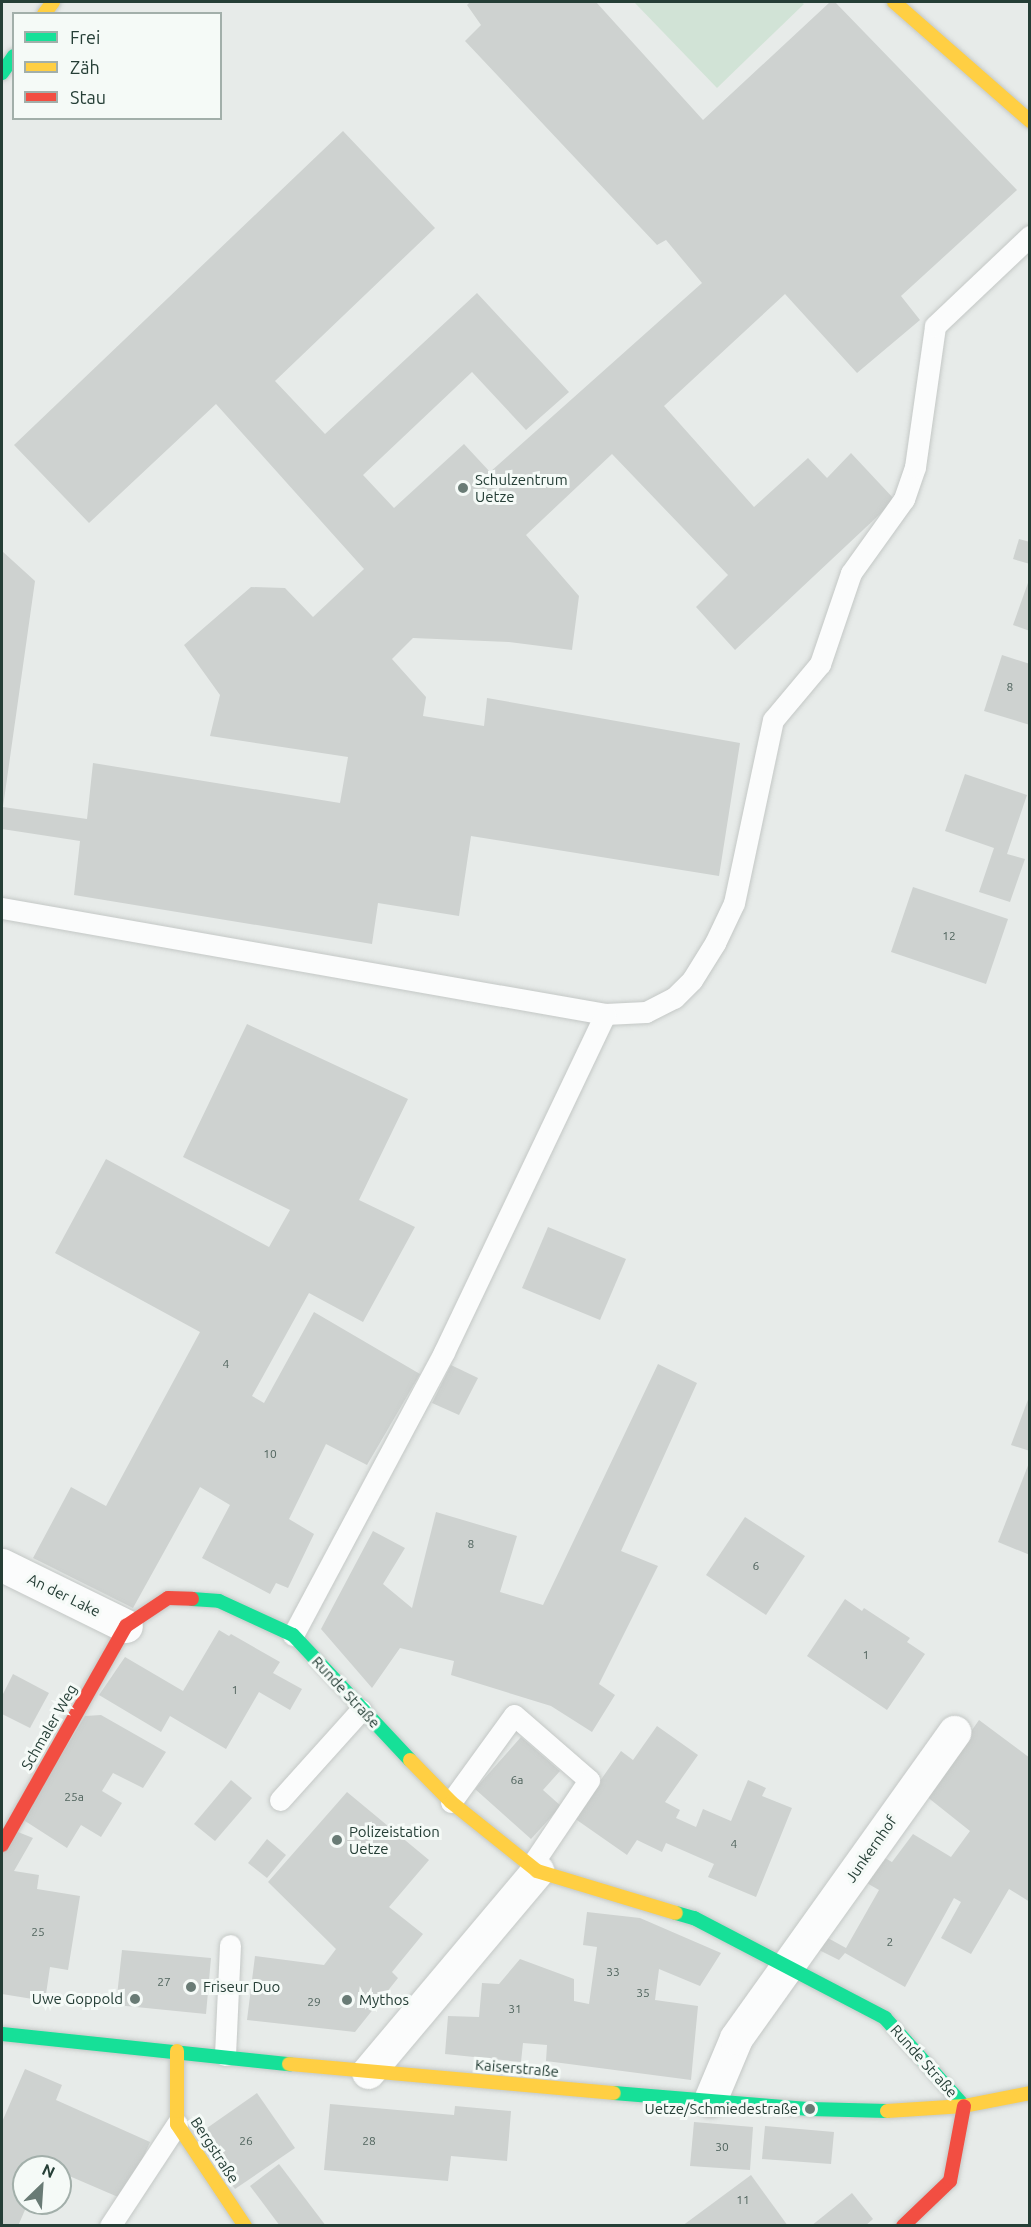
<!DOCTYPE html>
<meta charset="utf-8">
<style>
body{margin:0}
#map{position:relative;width:1031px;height:2227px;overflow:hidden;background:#e7ebe9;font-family:Ubuntu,sans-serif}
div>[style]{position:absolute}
.green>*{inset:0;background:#d1e3d6}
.building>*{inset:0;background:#ced2d0}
.roads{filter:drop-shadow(0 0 2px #c4c8c6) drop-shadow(0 0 2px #c4c8c6)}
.lane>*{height:21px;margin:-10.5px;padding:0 10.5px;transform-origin:10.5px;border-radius:10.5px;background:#fbfcfc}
.street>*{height:33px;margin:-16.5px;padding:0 16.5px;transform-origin:16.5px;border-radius:16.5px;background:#fbfcfc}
.fast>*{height:14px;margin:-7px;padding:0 7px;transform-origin:7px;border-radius:7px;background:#16e098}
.slow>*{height:14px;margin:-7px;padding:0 7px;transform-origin:7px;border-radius:7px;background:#ffcf43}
.jam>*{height:14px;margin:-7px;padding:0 7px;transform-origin:7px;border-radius:7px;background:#f24e42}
.dots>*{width:16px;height:16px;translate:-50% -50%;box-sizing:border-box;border:3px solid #f5faf7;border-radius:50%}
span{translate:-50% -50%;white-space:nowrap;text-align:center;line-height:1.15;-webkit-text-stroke:6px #f5faf7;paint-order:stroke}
.number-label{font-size:12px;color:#50645d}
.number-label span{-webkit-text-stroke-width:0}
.poi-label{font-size:15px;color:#253e36}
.left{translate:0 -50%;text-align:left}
.right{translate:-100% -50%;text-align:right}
.street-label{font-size:15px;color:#253e36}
.frame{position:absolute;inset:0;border:3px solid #253e36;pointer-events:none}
.legend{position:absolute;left:12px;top:12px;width:210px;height:108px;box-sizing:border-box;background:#f5faf7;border:2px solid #a2afaa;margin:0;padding:8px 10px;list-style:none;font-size:18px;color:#253e36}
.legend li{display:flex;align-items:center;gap:12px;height:30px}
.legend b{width:30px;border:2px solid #a2afaa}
.north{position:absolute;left:12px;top:2155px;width:60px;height:60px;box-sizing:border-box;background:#f5faf7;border:2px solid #a2afaa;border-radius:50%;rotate:25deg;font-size:16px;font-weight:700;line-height:24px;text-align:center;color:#253e36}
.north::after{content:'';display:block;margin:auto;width:21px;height:27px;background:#697b75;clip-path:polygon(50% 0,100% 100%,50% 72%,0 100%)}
</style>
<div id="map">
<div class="green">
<i style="clip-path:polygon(634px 2px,801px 2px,804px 4px,717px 88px)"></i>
</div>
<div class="building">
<i style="clip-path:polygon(470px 2px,596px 2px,703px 120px,830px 2px,835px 2px,1017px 190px,901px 296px,920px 320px,857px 373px,785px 294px,664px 406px,754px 507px,808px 458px,827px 478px,851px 453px,895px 500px,735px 650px,696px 607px,728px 575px,612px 454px,526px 535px,579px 596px,572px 650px,509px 642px,413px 638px,392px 659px,426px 697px,423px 716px,484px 726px,487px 698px,740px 743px,719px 876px,471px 836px,459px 916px,378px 903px,372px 944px,74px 895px,80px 841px,2px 829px,2px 551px,35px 581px,3px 807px,87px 819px,93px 763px,340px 803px,348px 757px,210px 736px,220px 695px,184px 645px,251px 587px,285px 588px,313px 617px,364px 569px,216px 404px,89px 523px,14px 445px,343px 131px,435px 228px,275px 381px,325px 434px,477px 293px,569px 392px,526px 430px,472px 372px,363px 475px,394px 508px,464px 444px,490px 472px,702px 283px,666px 240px,657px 245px,465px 41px,481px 25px,467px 5px)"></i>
<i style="clip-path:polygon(1019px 539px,1030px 542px,1030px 564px,1013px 559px)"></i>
<i style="clip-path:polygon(1029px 580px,1030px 580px,1030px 631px,1013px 625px)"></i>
<i style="clip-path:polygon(1002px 655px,1030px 664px,1030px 725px,984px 711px)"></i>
<i style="clip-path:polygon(965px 774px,1027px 795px,1007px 854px,1025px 859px,1010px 902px,979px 892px,994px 848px,945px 831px)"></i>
<i style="clip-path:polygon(913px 887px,1008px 919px,986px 984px,891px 952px)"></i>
<i style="clip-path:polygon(247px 1024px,408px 1099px,359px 1200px,415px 1227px,363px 1322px,309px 1293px,252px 1396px,264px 1403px,314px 1312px,420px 1374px,367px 1465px,326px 1444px,289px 1519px,314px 1534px,288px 1588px,276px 1583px,270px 1594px,202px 1558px,230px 1505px,200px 1487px,133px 1608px,33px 1558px,71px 1487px,106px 1506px,200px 1332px,55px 1253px,106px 1159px,269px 1247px,290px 1210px,183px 1157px)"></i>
<i style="clip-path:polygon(548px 1227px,626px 1259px,600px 1320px,522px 1288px)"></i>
<i style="clip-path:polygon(658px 1364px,697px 1383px,621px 1551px,658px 1566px,599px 1684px,615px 1695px,592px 1732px,551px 1706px,451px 1675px,454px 1661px,400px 1648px,372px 1688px,321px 1629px,373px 1531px,405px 1548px,383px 1584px,412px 1608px,436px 1512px,517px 1536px,500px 1592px,543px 1605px)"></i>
<i style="clip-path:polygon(451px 1365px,478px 1378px,459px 1415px,432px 1403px)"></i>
<i style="clip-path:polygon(1029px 1397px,1030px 1397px,1030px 1451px,1011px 1445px)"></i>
<i style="clip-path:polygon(1029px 1463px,1030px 1463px,1030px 1555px,998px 1542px)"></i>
<i style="clip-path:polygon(745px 1517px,805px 1556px,766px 1615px,706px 1575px)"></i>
<i style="clip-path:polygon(845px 1599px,862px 1611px,864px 1608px,910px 1638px,907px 1642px,925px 1654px,887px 1710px,807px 1656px)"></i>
<i style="clip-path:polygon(219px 1630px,229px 1636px,231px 1634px,280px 1662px,273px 1673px,302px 1689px,290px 1710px,259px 1692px,226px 1749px,170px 1716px,161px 1732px,99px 1695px,125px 1657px,183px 1691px)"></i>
<i style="clip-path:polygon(13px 1674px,49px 1693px,30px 1728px,2px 1714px,2px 1696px)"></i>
<i style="clip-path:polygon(101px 1715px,166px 1752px,143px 1788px,113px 1773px,102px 1791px,122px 1803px,101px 1837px,81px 1825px,67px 1848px,22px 1819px,85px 1716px)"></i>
<i style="clip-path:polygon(979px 1720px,1030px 1758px,1030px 1902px,1009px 1889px,971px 1954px,941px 1938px,961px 1902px,954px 1898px,905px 1987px,845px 1953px,839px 1960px,817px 1949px,826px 1937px,846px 1948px,879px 1890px,865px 1882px,883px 1857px,892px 1862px,913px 1834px,951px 1857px,970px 1831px,926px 1796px)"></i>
<i style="clip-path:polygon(657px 1726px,698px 1755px,665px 1802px,680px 1810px,676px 1818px,696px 1827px,703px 1809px,731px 1821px,748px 1780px,766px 1788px,762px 1796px,792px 1808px,756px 1897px,708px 1877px,714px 1864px,666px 1843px,662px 1852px,637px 1840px,627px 1855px,574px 1818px,621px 1751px,633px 1760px)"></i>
<i style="clip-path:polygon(521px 1737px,560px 1771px,543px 1790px,561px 1806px,531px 1839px,475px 1789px)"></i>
<i style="clip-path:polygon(231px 1780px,252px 1798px,215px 1841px,194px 1824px)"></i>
<i style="clip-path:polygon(347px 1792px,429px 1860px,389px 1907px,423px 1934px,392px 1972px,398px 1978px,355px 2032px,247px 2020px,255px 1956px,324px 1965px,336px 1949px,268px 1882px)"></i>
<i style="clip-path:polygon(13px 1830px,33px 1838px,14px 1871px,39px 1875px,37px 1889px,80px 1896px,68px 1970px,50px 1967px,45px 2001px,2px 1994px,2px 1852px)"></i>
<i style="clip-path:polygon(267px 1839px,286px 1855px,267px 1878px,248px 1863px)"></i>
<i style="clip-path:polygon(587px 1912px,640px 1918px,721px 1953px,700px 1986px,659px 1969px,655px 2000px,698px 2006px,691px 2080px,546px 2061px,547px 2045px,523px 2043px,521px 2062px,445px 2054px,448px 2016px,479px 2017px,482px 1983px,499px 1984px,520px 1959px,574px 1979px,574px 2001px,589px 2004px,597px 1947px,583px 1945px)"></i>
<i style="clip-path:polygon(122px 1950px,211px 1958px,206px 2014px,116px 2005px)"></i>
<i style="clip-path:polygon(25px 2069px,62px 2085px,56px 2100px,150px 2142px,125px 2200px,60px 2172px,60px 2167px,24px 2167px,24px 2203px,28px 2203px,18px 2226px,2px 2226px,2px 2122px)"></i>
<i style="clip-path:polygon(257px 2093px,295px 2148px,235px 2189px,197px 2135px)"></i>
<i style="clip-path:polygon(330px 2104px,454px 2115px,455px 2106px,511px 2111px,507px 2161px,451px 2156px,448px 2181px,324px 2170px)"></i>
<i style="clip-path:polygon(694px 2122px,753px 2127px,750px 2170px,690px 2166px)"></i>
<i style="clip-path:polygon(765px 2126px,834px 2132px,831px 2164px,762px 2159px)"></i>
<i style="clip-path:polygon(279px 2164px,326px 2226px,280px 2226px,250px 2186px)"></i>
<i style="clip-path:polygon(751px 2175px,788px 2226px,682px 2226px)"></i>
<i style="clip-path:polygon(852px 2193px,873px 2219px,865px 2226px,811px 2226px)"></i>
</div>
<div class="roads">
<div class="lane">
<i style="left:2px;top:908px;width:612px;rotate:9.97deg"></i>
<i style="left:605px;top:1014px;width:41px;rotate:-2.8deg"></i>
<i style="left:646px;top:1012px;width:31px;rotate:-27deg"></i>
<i style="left:674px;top:998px;width:25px;rotate:-45deg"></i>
<i style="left:692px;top:980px;width:44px;rotate:-58.1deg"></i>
<i style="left:715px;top:943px;width:44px;rotate:-64.6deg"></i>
<i style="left:734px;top:903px;width:187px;rotate:-78deg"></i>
<i style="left:773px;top:720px;width:73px;rotate:-50deg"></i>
<i style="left:820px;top:664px;width:96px;rotate:-71.2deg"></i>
<i style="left:851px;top:573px;width:91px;rotate:-54.4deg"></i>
<i style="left:904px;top:499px;width:34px;rotate:-71deg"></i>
<i style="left:915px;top:467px;width:142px;rotate:-81.9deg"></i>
<i style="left:935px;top:326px;width:131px;rotate:-43.5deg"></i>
<i style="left:293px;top:1635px;width:321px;rotate:-61.9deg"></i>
<i style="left:444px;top:1352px;width:374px;rotate:-64.5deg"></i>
<i style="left:280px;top:1800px;width:121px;rotate:-48deg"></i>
<i style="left:451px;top:1802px;width:107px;rotate:-54.1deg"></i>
<i style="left:514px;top:1715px;width:99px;rotate:40.9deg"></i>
<i style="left:589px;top:1780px;width:104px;rotate:124deg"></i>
<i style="left:225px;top:2055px;width:110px;rotate:-87.4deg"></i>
<i style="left:110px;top:2226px;width:122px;rotate:-56.7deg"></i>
</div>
<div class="street">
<i style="left:2px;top:1565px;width:138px;rotate:26.2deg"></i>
<i style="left:368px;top:2072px;width:263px;rotate:-49.9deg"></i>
<i style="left:710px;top:2100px;width:67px;rotate:-67.2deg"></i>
<i style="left:736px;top:2038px;width:376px;rotate:-54.5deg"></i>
</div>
<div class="fast">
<i style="left:2px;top:73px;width:21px;rotate:-55deg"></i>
<i style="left:192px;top:1599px;width:27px;rotate:4deg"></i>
<i style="left:219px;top:1601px;width:81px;rotate:24.7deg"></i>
<i style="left:293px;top:1635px;width:171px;rotate:46.9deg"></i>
<i style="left:676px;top:1913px;width:19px;rotate:16deg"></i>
<i style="left:694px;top:1918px;width:216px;rotate:27.6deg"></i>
<i style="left:885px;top:2018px;width:118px;rotate:48.1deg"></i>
<i style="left:2px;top:2034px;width:289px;rotate:6deg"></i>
<i style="left:614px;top:2093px;width:197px;rotate:4.7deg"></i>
<i style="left:810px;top:2109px;width:77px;rotate:1.5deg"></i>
</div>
<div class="slow">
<i style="left:894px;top:2px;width:181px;rotate:41.2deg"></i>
<i style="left:44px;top:14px;width:15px;rotate:-53deg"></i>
<i style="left:410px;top:1760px;width:59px;rotate:45.7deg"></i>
<i style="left:451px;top:1802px;width:110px;rotate:38.7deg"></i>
<i style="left:537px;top:1871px;width:145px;rotate:16.8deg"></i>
<i style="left:177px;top:2051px;width:73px;rotate:90deg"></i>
<i style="left:177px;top:2124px;width:123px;rotate:56.3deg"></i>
<i style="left:289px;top:2064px;width:326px;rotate:5.1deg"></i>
<i style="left:887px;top:2111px;width:77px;rotate:-3.7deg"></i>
<i style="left:964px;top:2106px;width:67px;rotate:-11.1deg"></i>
</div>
<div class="jam">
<i style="left:2px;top:1845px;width:252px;rotate:-60.5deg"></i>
<i style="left:126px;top:1626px;width:50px;rotate:-33.7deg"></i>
<i style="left:168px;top:1598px;width:24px;rotate:2deg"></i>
<i style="left:903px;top:2226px;width:65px;rotate:-43.8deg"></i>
<i style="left:950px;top:2181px;width:76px;rotate:-79.4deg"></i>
</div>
</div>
<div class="dots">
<i style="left:463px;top:488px;background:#697b75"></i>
<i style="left:337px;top:1840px;background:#697b75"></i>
<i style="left:191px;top:1987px;background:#697b75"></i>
<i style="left:135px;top:1999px;background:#697b75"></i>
<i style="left:347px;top:2000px;background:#697b75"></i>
<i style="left:810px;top:2109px;background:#697b75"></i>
</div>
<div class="number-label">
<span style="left:1010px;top:687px">8</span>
<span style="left:949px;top:936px">12</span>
<span style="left:226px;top:1364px">4</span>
<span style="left:270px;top:1454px">10</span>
<span style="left:471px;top:1544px">8</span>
<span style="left:756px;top:1566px">6</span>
<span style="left:866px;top:1655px">1</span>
<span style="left:235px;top:1690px">1</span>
<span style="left:517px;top:1780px">6a</span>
<span style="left:74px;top:1797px">25a</span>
<span style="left:734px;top:1844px">4</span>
<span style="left:38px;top:1932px">25</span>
<span style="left:890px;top:1942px">2</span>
<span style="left:613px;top:1972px">33</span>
<span style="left:164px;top:1982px">27</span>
<span style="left:643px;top:1993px">35</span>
<span style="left:314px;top:2002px">29</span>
<span style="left:515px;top:2009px">31</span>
<span style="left:246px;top:2141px">26</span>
<span style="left:369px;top:2141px">28</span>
<span style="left:722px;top:2147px">30</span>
<span style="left:743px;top:2200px">11</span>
</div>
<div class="poi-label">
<span class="left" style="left:475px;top:488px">Schulzentrum<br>Uetze</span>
<span class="left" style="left:349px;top:1840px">Polizeistation<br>Uetze</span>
<span class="left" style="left:203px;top:1987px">Friseur Duo</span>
<span class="right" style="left:123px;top:1999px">Uwe Goppold</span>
<span class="left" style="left:359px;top:2000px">Mythos</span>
<span class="right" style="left:798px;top:2109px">Uetze/Schmiedestraße</span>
</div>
<div class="street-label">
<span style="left:64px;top:1595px;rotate:26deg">An der Lake</span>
<span style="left:346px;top:1692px;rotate:47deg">Runde Straße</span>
<span style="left:49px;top:1727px;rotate:-60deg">Schmaler Weg</span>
<span style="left:871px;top:1849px;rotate:-55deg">Junkernhof</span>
<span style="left:924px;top:2061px;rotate:48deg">Runde Straße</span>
<span style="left:517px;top:2068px;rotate:5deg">Kaiserstraße</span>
<span style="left:215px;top:2150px;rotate:57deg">Bergstraße</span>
</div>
<div class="frame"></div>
<ul class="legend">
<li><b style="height:8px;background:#16e098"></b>Frei</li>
<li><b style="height:8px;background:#ffcf43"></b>Zäh</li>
<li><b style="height:8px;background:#f24e42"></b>Stau</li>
</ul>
<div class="north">N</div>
</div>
